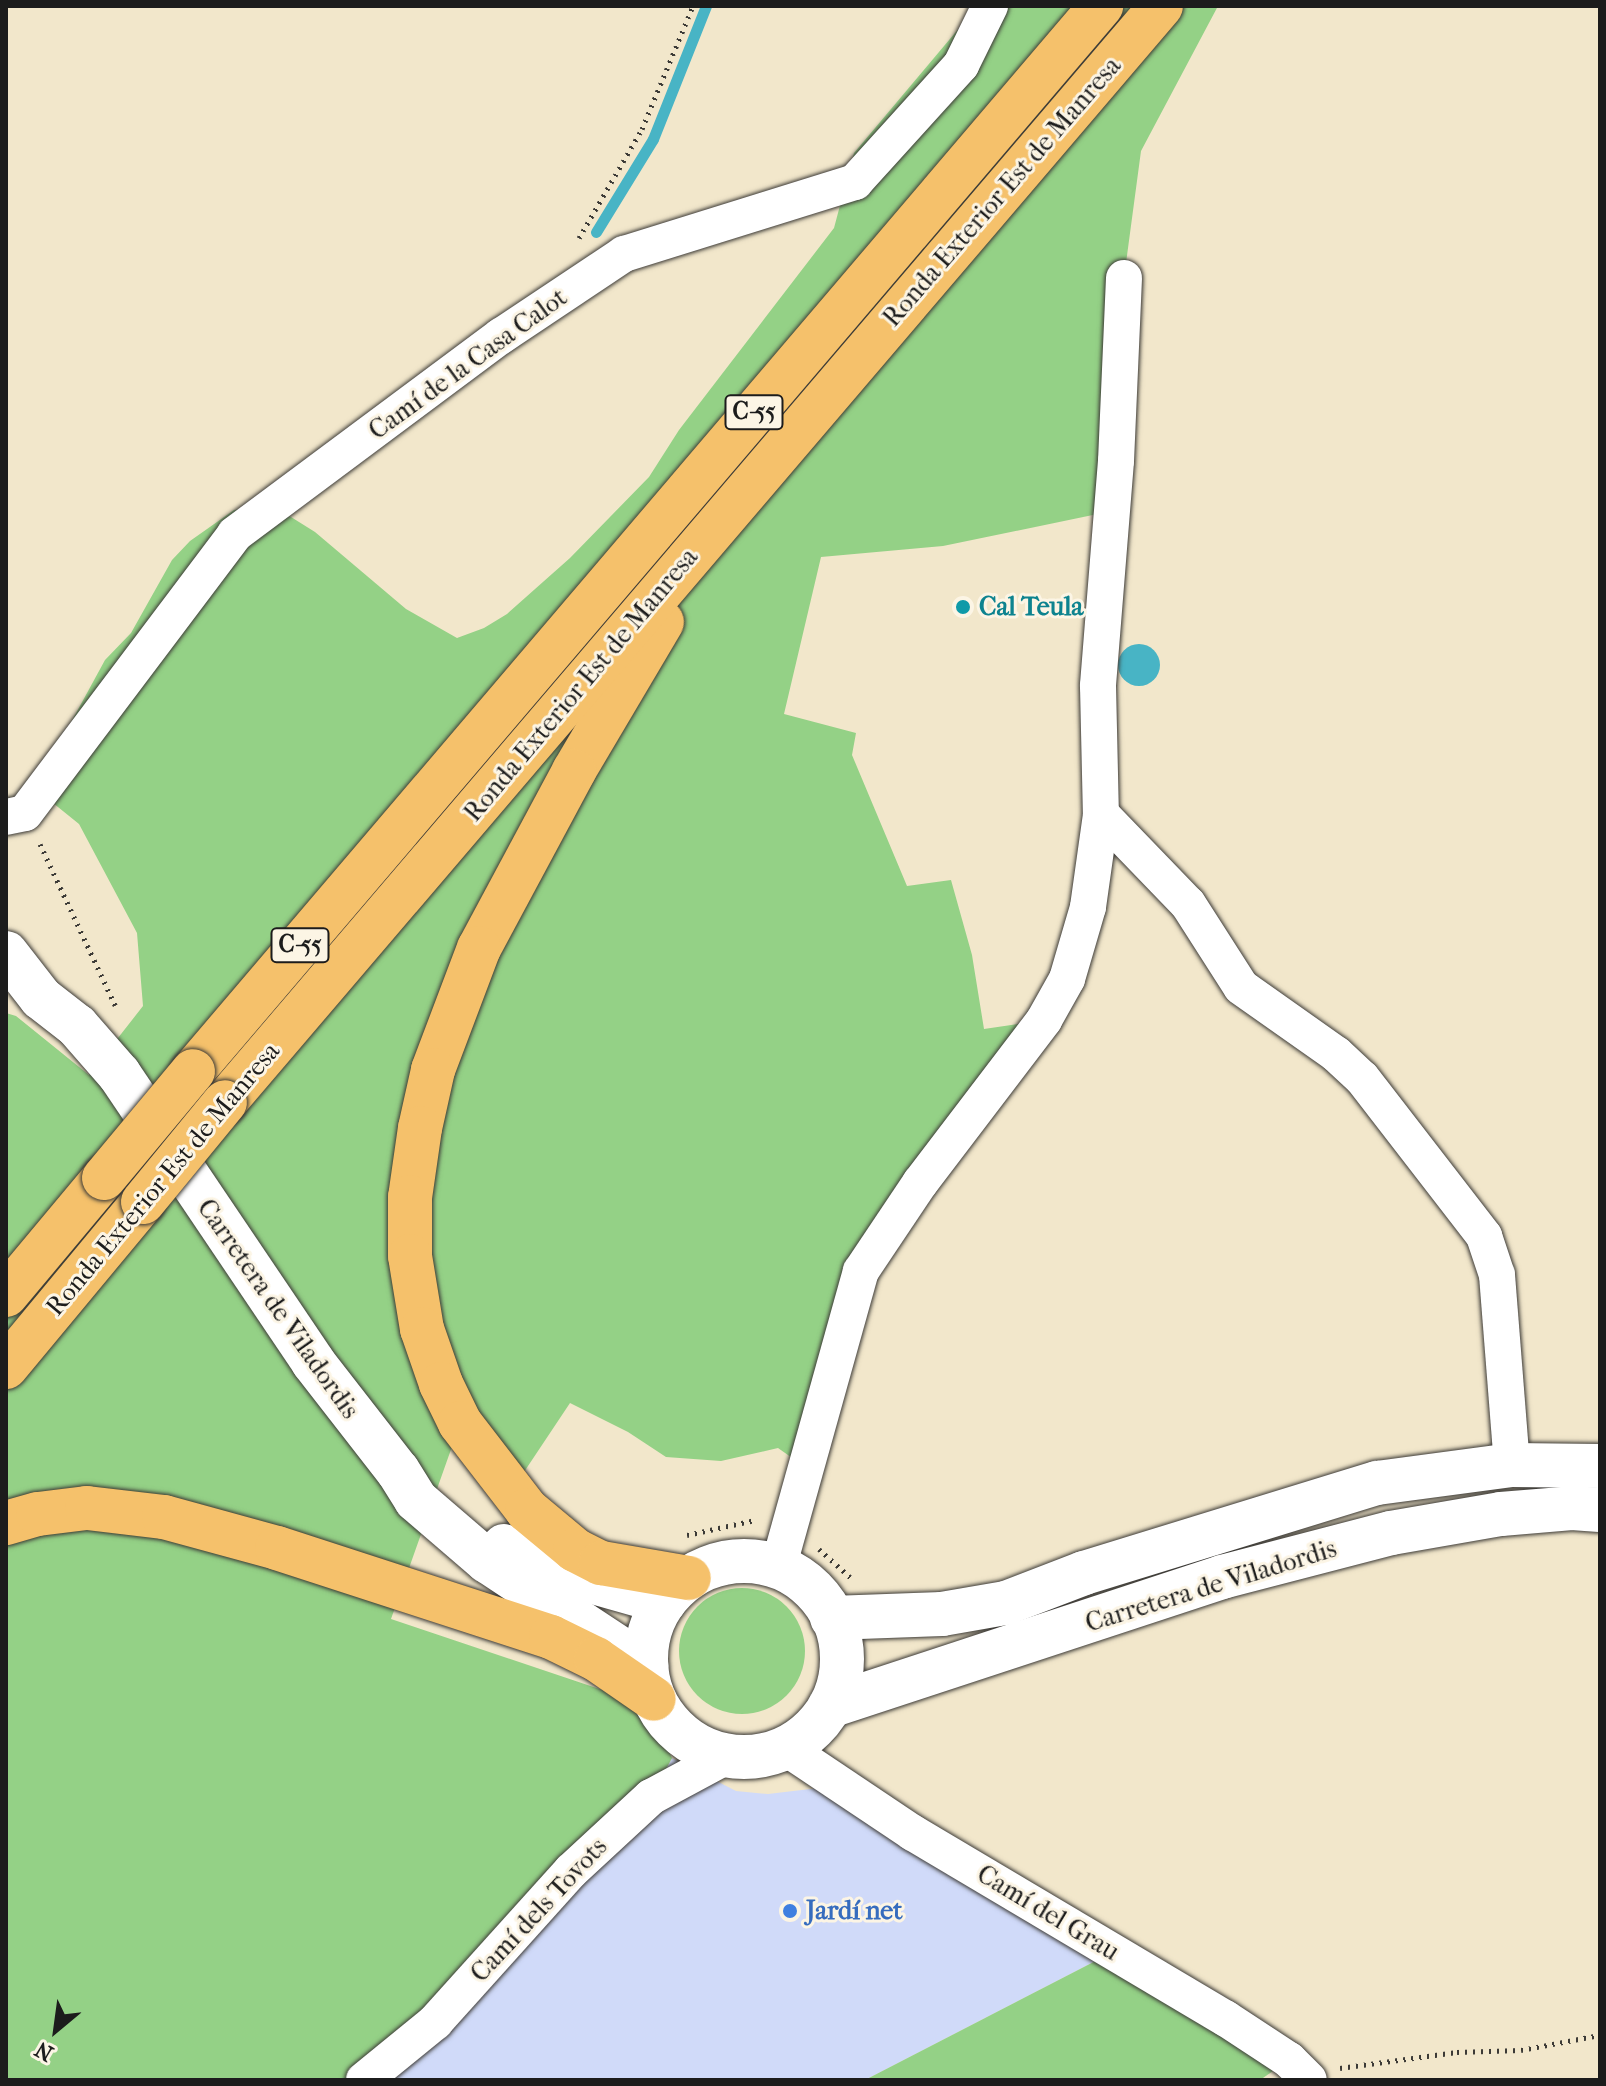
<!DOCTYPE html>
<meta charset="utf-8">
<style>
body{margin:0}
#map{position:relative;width:1606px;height:2086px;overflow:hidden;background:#f2e7cb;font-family:"IM FELL French Canon",serif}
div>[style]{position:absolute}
.built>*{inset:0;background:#d0daf9}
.green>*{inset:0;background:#94d186}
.round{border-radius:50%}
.water>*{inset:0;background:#48b4c5}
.stream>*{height:11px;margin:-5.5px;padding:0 5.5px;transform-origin:5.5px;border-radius:5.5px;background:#48b4c5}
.path>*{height:5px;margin-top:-2.5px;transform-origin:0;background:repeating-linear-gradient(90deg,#3c3a36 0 2px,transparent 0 8px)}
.roads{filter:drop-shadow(0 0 2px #3c3a36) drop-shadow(0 0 2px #3c3a36)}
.minor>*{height:36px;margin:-18px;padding:0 18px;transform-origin:18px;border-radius:18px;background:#fff}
.tertiary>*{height:44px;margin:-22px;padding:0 22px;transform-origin:22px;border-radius:22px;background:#fff}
.tertiary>.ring{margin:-22px;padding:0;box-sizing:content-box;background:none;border:44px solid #fff;border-radius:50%}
.trunk>*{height:44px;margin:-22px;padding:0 22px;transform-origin:22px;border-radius:22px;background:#f5c16b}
.bridges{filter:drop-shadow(0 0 2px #3c3a36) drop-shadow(0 0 2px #3c3a36)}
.trunk-bridge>*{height:44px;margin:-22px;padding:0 22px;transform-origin:22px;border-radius:22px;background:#f5c16b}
.dots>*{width:22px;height:22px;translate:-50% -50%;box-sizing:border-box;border:4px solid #fcf5e5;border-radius:50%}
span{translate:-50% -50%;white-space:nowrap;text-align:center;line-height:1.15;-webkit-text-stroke:6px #fcf5e5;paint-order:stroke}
.shield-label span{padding:2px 6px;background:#fcf5e5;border:2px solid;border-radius:6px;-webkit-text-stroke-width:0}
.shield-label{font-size:24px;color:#1c1c1c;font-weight:700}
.street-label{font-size:26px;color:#1c1c1c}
.culture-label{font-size:26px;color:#0d838f;font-weight:700}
.left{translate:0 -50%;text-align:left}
.shop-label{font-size:26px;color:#366cbe;font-weight:700}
.frame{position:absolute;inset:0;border:8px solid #1c1c1c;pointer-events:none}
.north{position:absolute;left:16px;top:1990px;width:80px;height:80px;-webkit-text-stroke:6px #fcf5e5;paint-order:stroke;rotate:209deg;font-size:22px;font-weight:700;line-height:32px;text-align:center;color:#1c1c1c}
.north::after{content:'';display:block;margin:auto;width:28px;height:36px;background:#1c1c1c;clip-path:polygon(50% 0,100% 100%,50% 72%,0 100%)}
</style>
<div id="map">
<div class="built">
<i style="clip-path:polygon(672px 1758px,736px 1791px,768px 1794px,844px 1785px,1113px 1952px,865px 2080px,391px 2080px,651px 1797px)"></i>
</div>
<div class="green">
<i style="clip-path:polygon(972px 6px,1218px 6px,1141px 151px,1124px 278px,1112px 511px,943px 546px,821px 557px,784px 714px,856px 733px,852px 755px,907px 886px,951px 880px,972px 955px,984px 1029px,1044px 1020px,879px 1239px,805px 1467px,778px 1448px,721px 1461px,666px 1457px,628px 1432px,570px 1403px,512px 1490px,460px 1424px,391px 1619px,644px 1704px,672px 1758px,651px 1797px,390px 2080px,6px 2080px,6px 1013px,16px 1016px,89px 1075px,143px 1006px,137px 933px,79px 824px,27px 782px,69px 726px,105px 660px,131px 633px,172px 560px,190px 541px,234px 510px,266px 506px,291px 517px,315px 532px,406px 609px,457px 638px,484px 628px,507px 614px,570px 558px,649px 477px,679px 430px,834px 228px,854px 153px,960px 27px)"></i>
<i class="round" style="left:679px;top:1588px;width:126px;height:126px"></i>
<i style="clip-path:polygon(1113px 1952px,1289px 2060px,1260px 2080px,865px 2080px)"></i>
</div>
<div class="water">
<i class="round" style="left:1118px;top:644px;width:42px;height:42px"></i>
</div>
<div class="stream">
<i style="left:596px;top:232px;width:109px;rotate:-58.5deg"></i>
<i style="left:653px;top:139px;width:143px;rotate:-68.3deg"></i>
</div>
<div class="path">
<i style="left:579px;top:238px;width:126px;rotate:-60deg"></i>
<i style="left:642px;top:129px;width:133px;rotate:-67.5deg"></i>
<i style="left:40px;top:844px;width:178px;rotate:65deg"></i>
<i style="left:687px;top:1535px;width:70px;rotate:-12.4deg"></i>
<i style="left:819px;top:1549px;width:42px;rotate:42.1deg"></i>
<i style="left:1340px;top:2068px;width:118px;rotate:-7.8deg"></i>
<i style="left:1457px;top:2052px;width:64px;rotate:-1.8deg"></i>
<i style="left:1521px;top:2050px;width:80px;rotate:-10.8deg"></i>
</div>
<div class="roads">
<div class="minor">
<i style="left:1124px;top:278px;width:183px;rotate:92.5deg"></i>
<i style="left:1116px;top:461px;width:226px;rotate:94.6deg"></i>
<i style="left:1098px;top:686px;width:128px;rotate:88.7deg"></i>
<i style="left:1101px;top:814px;width:125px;rotate:46deg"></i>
<i style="left:1188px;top:904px;width:98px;rotate:57.4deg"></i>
<i style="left:1241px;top:987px;width:116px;rotate:35.2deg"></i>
<i style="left:1336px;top:1054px;width:35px;rotate:43deg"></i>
<i style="left:1362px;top:1078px;width:200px;rotate:52.3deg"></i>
<i style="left:1484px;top:1236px;width:41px;rotate:71.6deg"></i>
<i style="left:1497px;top:1275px;width:191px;rotate:85.5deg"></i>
<i style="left:6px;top:817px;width:19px;rotate:-12deg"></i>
<i style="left:25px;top:813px;width:349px;rotate:-53deg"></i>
<i style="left:235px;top:534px;width:332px;rotate:-36.7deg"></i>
<i style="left:501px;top:336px;width:148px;rotate:-33.7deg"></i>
<i style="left:624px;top:254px;width:242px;rotate:-17.3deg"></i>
<i style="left:855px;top:182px;width:158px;rotate:-47.8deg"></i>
<i style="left:961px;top:65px;width:66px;rotate:-63.8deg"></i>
<i style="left:778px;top:1568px;width:308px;rotate:-74.4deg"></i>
<i style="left:861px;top:1271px;width:106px;rotate:-56.2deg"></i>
<i style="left:920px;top:1183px;width:205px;rotate:-52.7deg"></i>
<i style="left:1044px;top:1020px;width:47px;rotate:-60.7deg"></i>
<i style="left:1067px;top:979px;width:75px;rotate:-73.7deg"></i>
<i style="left:1088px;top:907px;width:94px;rotate:-82deg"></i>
<i style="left:786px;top:1748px;width:153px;rotate:33.8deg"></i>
<i style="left:913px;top:1833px;width:363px;rotate:30.7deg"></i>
<i style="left:1225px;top:2018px;width:77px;rotate:33.3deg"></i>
<i style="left:1289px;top:2060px;width:28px;rotate:45deg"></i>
<i style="left:364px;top:2080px;width:92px;rotate:-39.2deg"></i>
<i style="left:435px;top:2022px;width:203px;rotate:-48deg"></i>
<i style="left:571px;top:1871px;width:109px;rotate:-42.8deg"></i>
<i style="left:651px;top:1797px;width:86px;rotate:-28.3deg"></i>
</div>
<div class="tertiary">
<i style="left:6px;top:953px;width:57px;rotate:52.1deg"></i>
<i style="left:41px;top:998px;width:46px;rotate:37.9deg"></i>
<i style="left:77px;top:1026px;width:64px;rotate:48.8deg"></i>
<i style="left:119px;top:1074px;width:347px;rotate:56deg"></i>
<i style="left:313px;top:1362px;width:138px;rotate:52.1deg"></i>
<i style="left:398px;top:1471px;width:34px;rotate:58deg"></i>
<i style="left:416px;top:1500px;width:94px;rotate:40.7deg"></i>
<i style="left:487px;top:1561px;width:191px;rotate:33.4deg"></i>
<i style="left:504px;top:1546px;width:43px;rotate:29.6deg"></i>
<i style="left:541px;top:1567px;width:128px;rotate:15.9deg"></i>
<i class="ring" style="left:646px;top:1561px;width:152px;height:152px"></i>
<i style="left:832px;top:1618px;width:110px;rotate:-2.1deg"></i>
<i style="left:942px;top:1614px;width:65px;rotate:-9.8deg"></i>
<i style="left:1006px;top:1603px;width:84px;rotate:-21deg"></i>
<i style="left:1084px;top:1573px;width:307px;rotate:-17.1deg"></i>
<i style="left:1377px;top:1483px;width:136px;rotate:-7.6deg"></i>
<i style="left:1512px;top:1465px;width:88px;rotate:0.7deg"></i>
<i style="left:830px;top:1706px;width:413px;rotate:-18.2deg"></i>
<i style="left:1222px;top:1577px;width:175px;rotate:-14.6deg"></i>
<i style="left:1391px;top:1533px;width:112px;rotate:-9.8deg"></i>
<i style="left:1501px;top:1514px;width:71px;rotate:-4.8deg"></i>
<i style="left:1572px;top:1508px;width:28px;rotate:4deg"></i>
</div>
<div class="trunk">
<i style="left:662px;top:622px;width:173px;rotate:120.6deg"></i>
<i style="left:574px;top:771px;width:201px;rotate:118.2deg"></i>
<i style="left:479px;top:948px;width:130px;rotate:110.7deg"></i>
<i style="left:433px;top:1070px;width:59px;rotate:102.6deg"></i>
<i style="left:420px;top:1128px;width:70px;rotate:98.2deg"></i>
<i style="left:410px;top:1197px;width:59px;rotate:90deg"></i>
<i style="left:410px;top:1256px;width:74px;rotate:80.7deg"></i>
<i style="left:422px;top:1329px;width:58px;rotate:70.9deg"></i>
<i style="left:441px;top:1384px;width:43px;rotate:64deg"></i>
<i style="left:460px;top:1423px;width:110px;rotate:52.4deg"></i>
<i style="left:527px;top:1510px;width:62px;rotate:39.8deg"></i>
<i style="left:575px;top:1550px;width:29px;rotate:27deg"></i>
<i style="left:601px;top:1563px;width:89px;rotate:9.7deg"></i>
<i style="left:193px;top:1071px;width:1400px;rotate:-49.55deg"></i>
<i style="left:225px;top:1102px;width:1441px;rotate:-49.5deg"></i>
<i style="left:6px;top:1295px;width:153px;rotate:-50.1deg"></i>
<i style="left:6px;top:1367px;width:214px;rotate:-50.3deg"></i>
<i style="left:6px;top:1523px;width:33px;rotate:-16deg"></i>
<i style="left:38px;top:1514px;width:49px;rotate:-7deg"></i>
<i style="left:87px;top:1508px;width:78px;rotate:6.7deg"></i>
<i style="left:164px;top:1517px;width:117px;rotate:15.3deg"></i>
<i style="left:277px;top:1548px;width:288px;rotate:18deg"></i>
<i style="left:551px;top:1637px;width:50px;rotate:26.1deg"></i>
<i style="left:596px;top:1659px;width:70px;rotate:34.6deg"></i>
</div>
</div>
<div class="bridges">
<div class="trunk-bridge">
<i style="left:104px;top:1178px;width:139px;rotate:-50.2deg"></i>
<i style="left:143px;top:1202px;width:129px;rotate:-50.6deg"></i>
</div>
</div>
<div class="dots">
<i style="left:963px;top:607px;background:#0f9aa8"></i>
<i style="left:790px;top:1911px;background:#3f7fe0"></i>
</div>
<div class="shield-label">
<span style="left:754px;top:412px">C-55</span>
<span style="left:300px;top:945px">C-55</span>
</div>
<div class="street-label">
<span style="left:1002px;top:192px;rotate:-49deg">Ronda Exterior Est de Manresa</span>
<span style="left:468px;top:364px;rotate:-36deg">Camí de la Casa Calot</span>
<span style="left:581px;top:685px;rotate:-50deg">Ronda Exterior Est de Manresa</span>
<span style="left:163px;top:1179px;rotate:-50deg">Ronda Exterior Est de Manresa</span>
<span style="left:278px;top:1309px;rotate:55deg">Carretera de Viladordis</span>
<span style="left:1211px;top:1586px;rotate:-17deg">Carretera de Viladordis</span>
<span style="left:539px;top:1910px;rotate:-47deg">Camí dels Tovots</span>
<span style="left:1048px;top:1913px;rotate:31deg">Camí del Grau</span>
</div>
<div class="culture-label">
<span class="left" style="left:979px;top:607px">Cal Teula</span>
</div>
<div class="shop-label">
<span class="left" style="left:806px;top:1911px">Jardí net</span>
</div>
<div class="frame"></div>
<div class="north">N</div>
</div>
